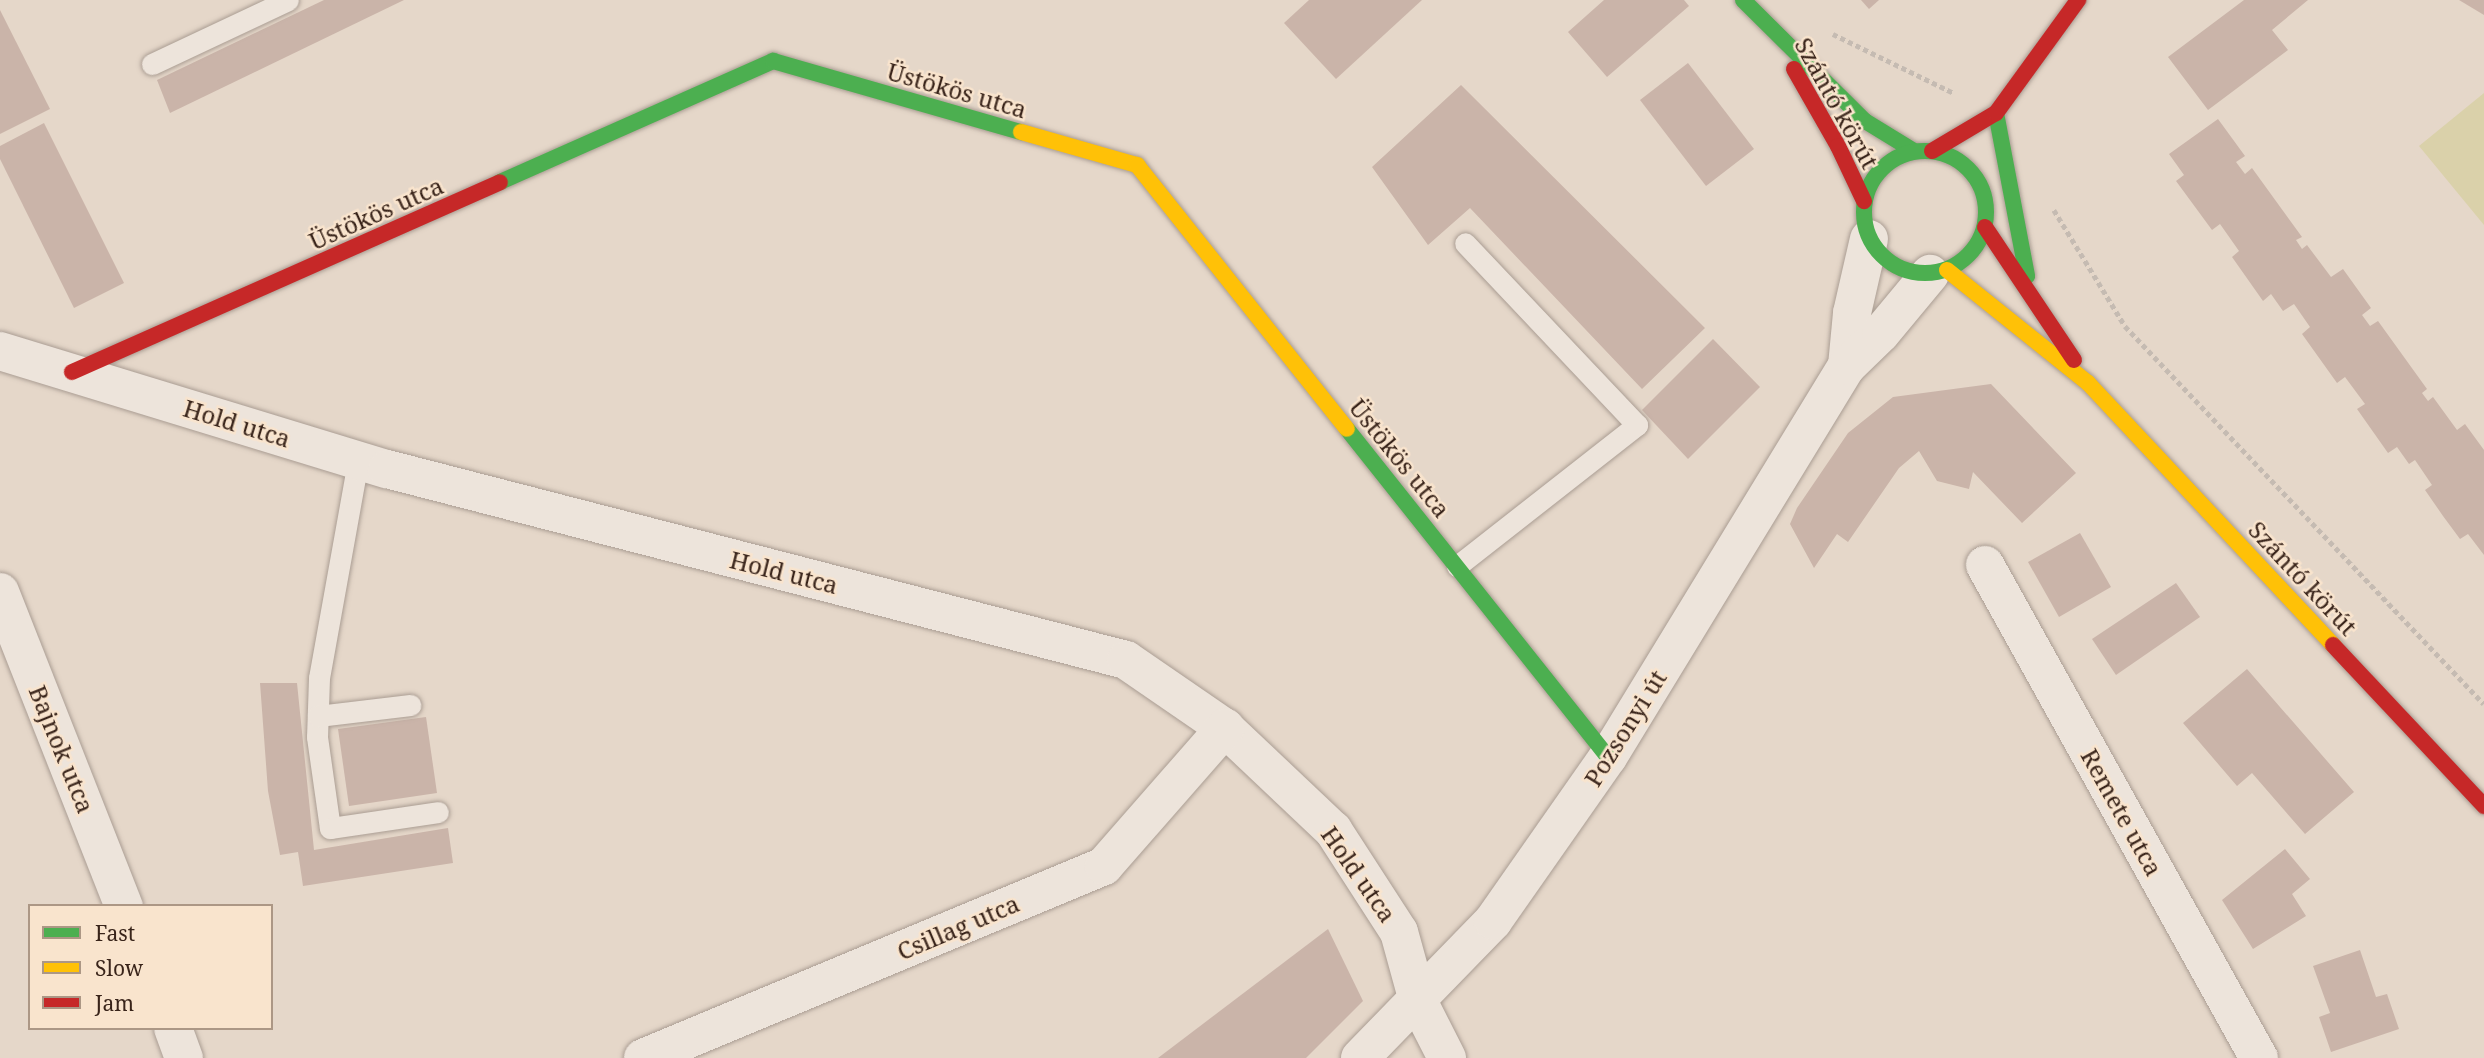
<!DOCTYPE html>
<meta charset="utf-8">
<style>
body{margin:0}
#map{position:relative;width:2484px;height:1058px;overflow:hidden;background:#e5d7c9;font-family:"Noto Serif",serif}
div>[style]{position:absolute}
.green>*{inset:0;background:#dad1aa}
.building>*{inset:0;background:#cab4a9}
.path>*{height:4.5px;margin-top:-2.25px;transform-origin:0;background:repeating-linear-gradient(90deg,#c5bbb2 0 5px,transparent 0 8.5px)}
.roads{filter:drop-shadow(0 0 2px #aa9d93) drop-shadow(0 0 2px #aa9d93)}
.lane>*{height:21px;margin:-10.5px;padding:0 10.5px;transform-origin:10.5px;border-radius:10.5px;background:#ede4db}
.street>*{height:38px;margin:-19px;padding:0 19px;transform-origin:19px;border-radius:19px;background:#ede4db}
.fast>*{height:16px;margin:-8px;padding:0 8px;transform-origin:8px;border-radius:8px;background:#4caf50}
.fast>.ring{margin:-8px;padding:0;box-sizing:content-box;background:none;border:16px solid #4caf50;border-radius:50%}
.slow>*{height:16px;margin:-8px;padding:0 8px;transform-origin:8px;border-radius:8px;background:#ffc107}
.jam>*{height:16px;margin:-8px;padding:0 8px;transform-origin:8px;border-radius:8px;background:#c62828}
span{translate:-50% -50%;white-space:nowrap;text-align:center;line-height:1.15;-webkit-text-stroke:5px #f9e4cd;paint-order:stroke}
.street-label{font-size:24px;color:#39241a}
.legend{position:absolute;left:28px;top:904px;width:245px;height:126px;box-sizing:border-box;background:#f9e4cd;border:2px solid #ac9785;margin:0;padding:9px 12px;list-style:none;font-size:21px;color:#39241a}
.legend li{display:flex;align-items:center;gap:14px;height:35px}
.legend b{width:35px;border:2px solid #ac9785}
</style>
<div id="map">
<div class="green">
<i style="clip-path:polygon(2484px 93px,2484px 225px,2419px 146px)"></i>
</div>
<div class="building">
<i style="clip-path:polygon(324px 0,404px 0,170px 113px,157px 80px)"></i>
<i style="clip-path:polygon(1309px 0,1422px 0,1336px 79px,1284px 23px)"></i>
<i style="clip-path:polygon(1604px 0,1684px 0,1689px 6px,1607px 77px,1568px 32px)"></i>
<i style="clip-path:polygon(1861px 0,1879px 0,1869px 9px)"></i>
<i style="clip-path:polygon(2244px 0,2308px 0,2272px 30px,2288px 50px,2208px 110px,2168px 57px)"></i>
<i style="clip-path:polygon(2459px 0,2484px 0,2484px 15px)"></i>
<i style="clip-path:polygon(0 10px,50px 109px,0 134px)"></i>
<i style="clip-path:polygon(1688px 63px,1754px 149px,1706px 186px,1640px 100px)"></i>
<i style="clip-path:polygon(1461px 85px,1705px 328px,1642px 389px,1470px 208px,1428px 245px,1372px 167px)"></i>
<i style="clip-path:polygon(2218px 119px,2245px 156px,2236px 162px,2245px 174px,2252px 168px,2302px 237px,2296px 240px,2302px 249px,2307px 245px,2331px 277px,2343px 269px,2371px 308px,2362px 315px,2370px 326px,2378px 321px,2427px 389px,2422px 393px,2428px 401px,2433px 397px,2457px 430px,2465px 424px,2484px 450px,2484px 555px,2468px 534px,2460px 539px,2443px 516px,2425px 490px,2432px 485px,2415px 460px,2409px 464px,2397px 447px,2388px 453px,2357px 409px,2365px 404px,2345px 377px,2337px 383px,2302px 334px,2310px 327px,2294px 304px,2283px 311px,2271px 294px,2263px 301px,2232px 257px,2239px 251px,2220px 224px,2212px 230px,2176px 181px,2184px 175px,2169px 154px)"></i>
<i style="clip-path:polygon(44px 123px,124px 283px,74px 308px,0 159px,0 146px)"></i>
<i style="clip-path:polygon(1713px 339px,1760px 387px,1688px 459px,1642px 410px)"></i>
<i style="clip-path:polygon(1991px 384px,2076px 473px,2022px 523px,1973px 472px,1969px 489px,1937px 481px,1919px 451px,1899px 468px,1848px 542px,1837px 534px,1814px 568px,1790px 524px,1797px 508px,1848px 433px,1893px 397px)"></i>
<i style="clip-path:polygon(2080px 533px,2111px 587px,2059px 617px,2028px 562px)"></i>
<i style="clip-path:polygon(2176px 583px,2200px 617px,2116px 675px,2092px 639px)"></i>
<i style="clip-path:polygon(2247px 669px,2354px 792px,2305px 834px,2252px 773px,2237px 786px,2183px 723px)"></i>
<i style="clip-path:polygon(260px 683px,297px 683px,314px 850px,448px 828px,453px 863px,303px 886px,298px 852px,280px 855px,268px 791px)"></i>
<i style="clip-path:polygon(426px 717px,437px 793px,349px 806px,338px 729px)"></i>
<i style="clip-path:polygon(2285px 849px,2310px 879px,2292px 894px,2306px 916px,2253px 949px,2222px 900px)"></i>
<i style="clip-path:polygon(1328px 929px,1363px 1001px,1306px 1058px,1158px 1058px)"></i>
<i style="clip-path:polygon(2360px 950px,2376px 997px,2387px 994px,2399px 1029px,2331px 1052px,2319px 1017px,2330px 1013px,2313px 966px)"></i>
</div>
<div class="path">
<i style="left:1833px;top:34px;width:135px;rotate:26deg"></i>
<i style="left:2054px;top:210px;width:136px;rotate:58.5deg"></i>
<i style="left:2125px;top:326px;width:521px;rotate:46.48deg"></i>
</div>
<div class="roads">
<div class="lane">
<i style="left:152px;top:64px;width:150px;rotate:-25.2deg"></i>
<i style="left:358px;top:461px;width:220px;rotate:100.2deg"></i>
<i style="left:319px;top:678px;width:59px;rotate:91.9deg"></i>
<i style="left:317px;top:737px;width:92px;rotate:81.9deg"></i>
<i style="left:330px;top:828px;width:109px;rotate:-8.4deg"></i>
<i style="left:1457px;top:566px;width:229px;rotate:-38.1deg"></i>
<i style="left:1637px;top:425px;width:250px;rotate:-133.4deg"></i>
<i style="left:318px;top:716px;width:93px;rotate:-6.8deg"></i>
</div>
<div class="street">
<i style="left:0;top:351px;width:405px;rotate:17deg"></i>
<i style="left:387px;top:469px;width:763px;rotate:14.49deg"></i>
<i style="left:1126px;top:660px;width:120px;rotate:34.5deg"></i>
<i style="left:1225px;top:728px;width:149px;rotate:43.4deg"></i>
<i style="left:1333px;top:830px;width:121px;rotate:57.1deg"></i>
<i style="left:1399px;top:932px;width:72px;rotate:74.6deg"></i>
<i style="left:1418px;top:1001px;width:64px;rotate:63deg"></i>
<i style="left:1847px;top:366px;width:53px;rotate:-84.6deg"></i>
<i style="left:1852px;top:313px;width:76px;rotate:-77.1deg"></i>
<i style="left:1985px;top:565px;width:564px;rotate:60.94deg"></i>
<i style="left:0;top:592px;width:338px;rotate:68.5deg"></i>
<i style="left:173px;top:1028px;width:32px;rotate:70deg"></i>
<i style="left:643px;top:1058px;width:499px;rotate:-22.6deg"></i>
<i style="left:1104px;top:866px;width:184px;rotate:-48.8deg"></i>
<i style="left:1360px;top:1058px;width:191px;rotate:-45.8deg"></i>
<i style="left:1493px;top:921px;width:200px;rotate:-55deg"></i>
<i style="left:1608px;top:757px;width:458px;rotate:-58.6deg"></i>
<i style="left:1847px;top:366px;width:47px;rotate:-44.1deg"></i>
<i style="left:1881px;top:333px;width:77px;rotate:-50.3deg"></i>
</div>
<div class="fast">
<i style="left:1743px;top:0;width:172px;rotate:44.8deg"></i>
<i style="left:1865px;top:121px;width:57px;rotate:31.5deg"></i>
<i style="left:1996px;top:113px;width:166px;rotate:79.2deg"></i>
<i class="ring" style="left:1864px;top:151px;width:106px;height:106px"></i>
<i style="left:500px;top:182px;width:299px;rotate:-23.9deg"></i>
<i style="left:773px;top:61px;width:258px;rotate:16deg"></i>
<i style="left:1347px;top:429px;width:419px;rotate:51.5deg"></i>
</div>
<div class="slow">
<i style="left:1021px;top:132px;width:121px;rotate:15.9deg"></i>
<i style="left:1137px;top:165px;width:337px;rotate:51.5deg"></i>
<i style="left:1947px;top:270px;width:181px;rotate:38.7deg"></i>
<i style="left:2088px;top:383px;width:359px;rotate:46.9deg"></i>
</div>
<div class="jam">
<i style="left:1794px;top:69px;width:89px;rotate:60.3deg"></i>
<i style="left:1838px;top:146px;width:61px;rotate:64.7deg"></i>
<i style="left:1932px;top:151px;width:74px;rotate:-30.7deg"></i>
<i style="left:1996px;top:113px;width:140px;rotate:-54deg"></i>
<i style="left:1985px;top:227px;width:160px;rotate:56.2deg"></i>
<i style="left:72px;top:372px;width:468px;rotate:-23.9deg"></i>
<i style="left:2333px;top:645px;width:221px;rotate:46.8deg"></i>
</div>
</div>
<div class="street-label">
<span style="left:957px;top:90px;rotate:16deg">Üstökös utca</span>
<span style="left:1837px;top:103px;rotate:61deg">Szántó körút</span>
<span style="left:376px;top:213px;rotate:-24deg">Üstökös utca</span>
<span style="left:237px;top:423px;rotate:17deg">Hold utca</span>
<span style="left:1400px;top:458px;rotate:51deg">Üstökös utca</span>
<span style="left:784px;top:572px;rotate:14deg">Hold utca</span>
<span style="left:2303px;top:578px;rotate:47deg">Szántó körút</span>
<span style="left:1625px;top:728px;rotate:-58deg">Pozsonyi út</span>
<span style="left:62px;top:749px;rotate:68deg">Bajnok utca</span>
<span style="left:2122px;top:812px;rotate:61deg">Remete utca</span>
<span style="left:1359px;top:874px;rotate:55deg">Hold utca</span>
<span style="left:958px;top:927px;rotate:-23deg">Csillag utca</span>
</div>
<ul class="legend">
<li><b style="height:9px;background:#4caf50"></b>Fast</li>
<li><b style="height:9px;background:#ffc107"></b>Slow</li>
<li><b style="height:9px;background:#c62828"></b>Jam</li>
</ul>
</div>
